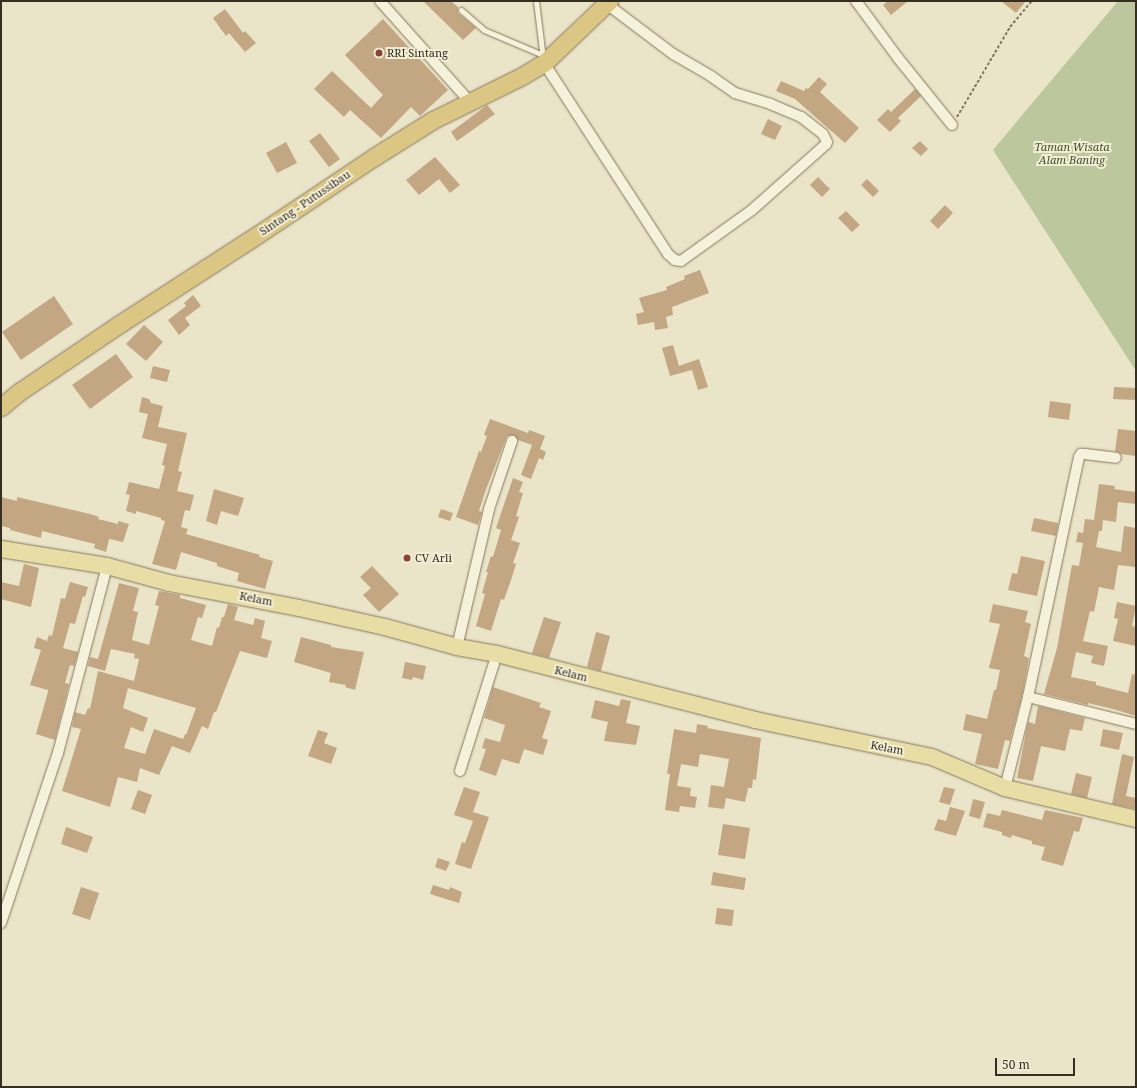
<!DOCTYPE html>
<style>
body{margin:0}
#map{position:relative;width:1137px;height:1088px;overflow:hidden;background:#eae4c8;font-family:"Noto Serif",serif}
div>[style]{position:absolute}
.green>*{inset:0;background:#bcc79d}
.building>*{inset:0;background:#c3a782}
.path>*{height:2px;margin-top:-1px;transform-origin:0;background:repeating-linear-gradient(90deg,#84785f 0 3px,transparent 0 5px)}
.roads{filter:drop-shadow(0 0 1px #84785f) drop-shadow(0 0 1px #84785f)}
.service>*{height:5px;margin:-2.5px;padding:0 2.5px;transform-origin:2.5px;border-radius:2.5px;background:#f5f1da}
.minor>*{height:10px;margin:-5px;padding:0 5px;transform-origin:5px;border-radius:5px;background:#f5f1da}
.primary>*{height:16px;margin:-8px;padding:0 8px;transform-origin:8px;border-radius:8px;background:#e8dda4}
.trunk>*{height:17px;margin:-8.5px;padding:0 8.5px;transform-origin:8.5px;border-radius:8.5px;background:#dcc683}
.dots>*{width:11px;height:11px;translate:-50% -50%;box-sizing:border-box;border:2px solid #f2eed6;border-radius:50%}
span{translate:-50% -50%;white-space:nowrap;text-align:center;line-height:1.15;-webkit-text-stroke:4px #f2eed6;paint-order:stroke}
.poi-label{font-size:11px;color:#362e21}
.left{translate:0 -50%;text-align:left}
.park-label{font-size:11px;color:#40502a;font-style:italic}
.street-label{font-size:11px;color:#362e21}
.frame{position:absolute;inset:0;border:2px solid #362e21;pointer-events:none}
.scale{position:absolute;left:995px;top:1058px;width:80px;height:18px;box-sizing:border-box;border:2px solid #362e21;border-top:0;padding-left:5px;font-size:12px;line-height:14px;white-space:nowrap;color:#362e21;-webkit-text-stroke:3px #f2eed6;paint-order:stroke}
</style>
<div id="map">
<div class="green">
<i style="clip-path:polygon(1118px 1px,1136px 1px,1136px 371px,993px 150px)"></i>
</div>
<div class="building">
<i style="clip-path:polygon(423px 1px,451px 1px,458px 7px,458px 13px,476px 28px,463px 40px)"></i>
<i style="clip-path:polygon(888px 1px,908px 1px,891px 15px,883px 5px)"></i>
<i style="clip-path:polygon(1001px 1px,1026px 1px,1016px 13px)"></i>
<i style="clip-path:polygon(225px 9px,243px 33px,245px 31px,256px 43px,245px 52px,229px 33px,226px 36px,213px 18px)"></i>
<i style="clip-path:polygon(383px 19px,448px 90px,420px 116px,411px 107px,381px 138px,350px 110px,344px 117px,314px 89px,332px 71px,371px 108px,383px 95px,345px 55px)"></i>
<i style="clip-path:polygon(819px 77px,827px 84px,820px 92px,859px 128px,845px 143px,795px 99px,776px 91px,781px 81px,804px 91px,806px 88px,808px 89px)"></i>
<i style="clip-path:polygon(915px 89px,921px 96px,898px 118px,901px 121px,890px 132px,877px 120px,888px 109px,891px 112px)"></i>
<i style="clip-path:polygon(487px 105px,495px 114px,457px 141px,451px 132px)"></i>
<i style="clip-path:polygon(768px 119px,782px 126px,775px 140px,761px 134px)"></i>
<i style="clip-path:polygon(320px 133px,340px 159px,329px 167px,309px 141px)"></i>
<i style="clip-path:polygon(920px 141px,928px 149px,921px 156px,912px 148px)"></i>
<i style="clip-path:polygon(286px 142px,297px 163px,277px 173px,266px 153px)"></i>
<i style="clip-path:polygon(435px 157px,460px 185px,450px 193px,439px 179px,419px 195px,406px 180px)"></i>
<i style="clip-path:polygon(818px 177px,830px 189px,822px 197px,810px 185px)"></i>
<i style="clip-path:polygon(867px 179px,879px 191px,873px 197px,861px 185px)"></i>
<i style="clip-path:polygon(945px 205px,953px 213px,938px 229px,930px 221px)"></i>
<i style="clip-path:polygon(846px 211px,860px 225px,852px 232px,838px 218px)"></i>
<i style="clip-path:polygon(700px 270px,709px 293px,672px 307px,673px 315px,666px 317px,668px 328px,655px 330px,654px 322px,638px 325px,636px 314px,644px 312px,639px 298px,667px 290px,666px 287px,685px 279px,684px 276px)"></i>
<i style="clip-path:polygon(193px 295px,201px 306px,185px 318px,190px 325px,179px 335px,168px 320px,186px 306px,184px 303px)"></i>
<i style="clip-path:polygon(54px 296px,73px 324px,21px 360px,2px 332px)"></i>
<i style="clip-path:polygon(144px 325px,163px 342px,146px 361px,126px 344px)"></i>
<i style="clip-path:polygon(673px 345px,679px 366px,699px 359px,708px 387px,698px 390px,692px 370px,670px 376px,662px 348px)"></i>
<i style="clip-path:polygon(116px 354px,133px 377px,90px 409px,72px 385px)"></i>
<i style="clip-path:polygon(153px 366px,170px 370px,167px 382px,150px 378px)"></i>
<i style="clip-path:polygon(1114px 387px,1136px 388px,1136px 400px,1113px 399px)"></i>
<i style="clip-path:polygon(142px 397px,149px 399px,151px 403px,163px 406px,158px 427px,187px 433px,178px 471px,182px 472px,177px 491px,194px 495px,190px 511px,185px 510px,181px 527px,188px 529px,186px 534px,260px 555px,259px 557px,273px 561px,265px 589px,237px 581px,239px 573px,217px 566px,217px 563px,181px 552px,176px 570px,152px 564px,165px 521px,161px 520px,161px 518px,136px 511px,136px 514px,126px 511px,130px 495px,126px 494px,129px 482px,159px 489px,165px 466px,162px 465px,167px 444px,142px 438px,148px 414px,139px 412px)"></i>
<i style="clip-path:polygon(1050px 401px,1071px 404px,1069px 420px,1048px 417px)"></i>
<i style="clip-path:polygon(490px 419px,528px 433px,529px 430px,545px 436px,540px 449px,546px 452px,543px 460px,539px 458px,531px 479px,521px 475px,532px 445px,518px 440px,514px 435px,507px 436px,485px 492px,479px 511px,482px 512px,478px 525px,456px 517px,479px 451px,481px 452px,487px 436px,484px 435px)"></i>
<i style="clip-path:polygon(1118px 429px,1136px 431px,1136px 456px,1121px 454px,1115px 451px)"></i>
<i style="clip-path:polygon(513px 478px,523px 482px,519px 492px,523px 493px,516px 516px,519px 517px,511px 540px,520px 543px,513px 563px,516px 564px,511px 580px,504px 600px,501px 599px,491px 631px,476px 626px,485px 594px,482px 593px,488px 572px,486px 572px,491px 556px,493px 557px,501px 530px,496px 528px)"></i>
<i style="clip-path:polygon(1099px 484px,1115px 486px,1114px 489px,1136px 492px,1136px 504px,1118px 502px,1116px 522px,1103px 520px,1102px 531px,1099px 531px,1096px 547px,1121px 552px,1124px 526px,1136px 528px,1135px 567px,1118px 565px,1114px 590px,1099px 587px,1094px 612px,1090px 611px,1083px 641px,1108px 646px,1104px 666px,1091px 663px,1093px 656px,1076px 652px,1071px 677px,1096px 682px,1096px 685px,1128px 693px,1132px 674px,1136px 675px,1136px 716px,1113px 709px,1088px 703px,1088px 705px,1044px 694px,1057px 648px,1072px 565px,1079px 566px,1083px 543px,1076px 542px,1078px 532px,1083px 533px,1085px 519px,1094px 520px)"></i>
<i style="clip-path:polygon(214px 489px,244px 498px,238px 516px,221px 511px,217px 525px,206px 521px)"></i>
<i style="clip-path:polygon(1px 497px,17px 501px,17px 497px,90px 514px,99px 517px,98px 519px,118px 524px,118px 521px,129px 524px,123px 542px,109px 539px,106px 552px,94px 548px,95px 544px,42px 531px,41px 538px,10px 530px,10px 528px,1px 526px)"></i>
<i style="clip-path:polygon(441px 509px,453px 513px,450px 521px,438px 517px)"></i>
<i style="clip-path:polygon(1034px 518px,1058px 523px,1056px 536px,1031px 531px)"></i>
<i style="clip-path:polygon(1021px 556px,1045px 561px,1037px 596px,1008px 590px,1012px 573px,1017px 574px)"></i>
<i style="clip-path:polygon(24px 564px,39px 568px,31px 607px,1px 599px,1px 582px,19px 586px)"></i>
<i style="clip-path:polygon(372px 566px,399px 594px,379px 612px,363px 595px,371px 588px,360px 577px)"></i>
<i style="clip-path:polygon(70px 582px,88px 587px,85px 597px,83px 596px,75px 624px,70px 623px,63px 648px,78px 652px,74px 666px,70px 665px,65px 683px,69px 684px,55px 740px,36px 734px,48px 692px,48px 690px,30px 685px,41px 650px,34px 648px,37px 637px,47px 641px,49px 635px,52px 636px,61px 598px,65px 599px)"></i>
<i style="clip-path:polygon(evenodd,119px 583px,139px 588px,133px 611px,138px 612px,132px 640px,149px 645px,159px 606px,155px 605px,159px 591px,180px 595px,180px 598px,206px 605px,202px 618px,198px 617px,191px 640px,212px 646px,217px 627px,219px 628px,222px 617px,224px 617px,228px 604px,238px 607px,234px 620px,253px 625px,255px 618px,265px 621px,261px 638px,272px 641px,267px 658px,240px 651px,216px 712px,214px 712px,208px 729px,202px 726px,190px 753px,172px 746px,159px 775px,140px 768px,137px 782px,118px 777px,110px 807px,62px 791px,81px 729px,72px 727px,75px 712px,85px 715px,88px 708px,90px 709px,98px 671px,134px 681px,139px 659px,134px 658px,135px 654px,111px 649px,105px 671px,88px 666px,90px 657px,98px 659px,119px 583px,128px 688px,196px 708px,186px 735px,185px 734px,183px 739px,154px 729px,145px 754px,124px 748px,131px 727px,143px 732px,148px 718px,123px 708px,128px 688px)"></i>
<i style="clip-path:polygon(1117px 602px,1136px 606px,1132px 626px,1136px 627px,1136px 646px,1113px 641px,1118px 619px,1114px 618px)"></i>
<i style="clip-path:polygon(993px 604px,1028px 611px,1025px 622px,1031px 624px,1024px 656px,1029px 658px,1022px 696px,1010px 741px,1005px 740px,998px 769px,975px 764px,982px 734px,963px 730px,966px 714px,987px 719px,994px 690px,996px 690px,1000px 670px,989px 668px,1000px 624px,989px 622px)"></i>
<i style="clip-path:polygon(544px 617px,561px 622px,549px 658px,532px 653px)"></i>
<i style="clip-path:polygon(596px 632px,610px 636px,601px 671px,587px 667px)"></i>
<i style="clip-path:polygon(301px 637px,331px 645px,331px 647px,364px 652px,355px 690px,345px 687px,346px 685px,329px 682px,331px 673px,294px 662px)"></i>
<i style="clip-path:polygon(405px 662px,426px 666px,423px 680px,413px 677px,412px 680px,402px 678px)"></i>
<i style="clip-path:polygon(493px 687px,541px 703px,539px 707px,551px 711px,542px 738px,548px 740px,543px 755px,524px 749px,519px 764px,502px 759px,496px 776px,479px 770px,486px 749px,482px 748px,485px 738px,500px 742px,505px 725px,484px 718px)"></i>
<i style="clip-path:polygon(621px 699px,631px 701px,626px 723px,640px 726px,636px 745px,604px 741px,608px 722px,591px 718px,595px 700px,619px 706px)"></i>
<i style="clip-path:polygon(1038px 706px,1085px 718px,1082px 731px,1070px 729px,1065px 751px,1041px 746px,1033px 781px,1017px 778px,1028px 722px,1035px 724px)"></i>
<i style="clip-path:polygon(697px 724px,708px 726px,707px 728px,761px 738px,756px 780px,753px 779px,752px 788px,748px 788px,745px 802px,726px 798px,724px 809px,708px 807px,711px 785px,724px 787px,729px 759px,700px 754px,698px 767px,681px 764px,677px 786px,691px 788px,690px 796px,697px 797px,695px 808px,680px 806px,679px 812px,665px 810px,670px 774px,667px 774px,674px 729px,696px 733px)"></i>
<i style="clip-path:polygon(1103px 729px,1123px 733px,1119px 750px,1100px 746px)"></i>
<i style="clip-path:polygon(318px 730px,328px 733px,324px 743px,337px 748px,331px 764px,308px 756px)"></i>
<i style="clip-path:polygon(1122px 754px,1134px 757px,1126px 796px,1136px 798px,1136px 809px,1112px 804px)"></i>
<i style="clip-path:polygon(1076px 773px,1092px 777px,1087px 798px,1071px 794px)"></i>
<i style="clip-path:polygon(464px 787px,480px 792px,473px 812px,489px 817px,471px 869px,455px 864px,462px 842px,465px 843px,473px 821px,454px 815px)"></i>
<i style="clip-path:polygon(944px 787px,955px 789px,950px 805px,939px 802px)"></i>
<i style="clip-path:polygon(138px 790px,152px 795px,145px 814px,131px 809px)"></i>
<i style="clip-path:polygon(973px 799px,985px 802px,980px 819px,969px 816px)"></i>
<i style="clip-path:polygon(950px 807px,965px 811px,956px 836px,934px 830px,938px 819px,946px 821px)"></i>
<i style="clip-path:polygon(1002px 810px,1042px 820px,1045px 810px,1083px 818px,1079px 832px,1074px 831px,1063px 866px,1041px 860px,1045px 847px,1032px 844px,1032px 841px,1012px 835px,1011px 838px,1002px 835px,1002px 832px,983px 827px,987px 813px,1000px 816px)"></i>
<i style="clip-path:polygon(723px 824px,750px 828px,745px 859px,718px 855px)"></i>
<i style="clip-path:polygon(66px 827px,93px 837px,87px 853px,61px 844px)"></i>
<i style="clip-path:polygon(438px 858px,450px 862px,446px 871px,435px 867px)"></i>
<i style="clip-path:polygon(713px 872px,746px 878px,744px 890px,711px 885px)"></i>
<i style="clip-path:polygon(433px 885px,449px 890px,450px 887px,462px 892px,459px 903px,430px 894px)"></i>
<i style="clip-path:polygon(81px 887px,99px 893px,90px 920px,72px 914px)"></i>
<i style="clip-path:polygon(717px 908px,734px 910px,732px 926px,715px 924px)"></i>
</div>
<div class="path">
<i style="left:957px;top:117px;width:104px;rotate:-59.5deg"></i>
<i style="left:1010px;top:27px;width:34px;rotate:-50deg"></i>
</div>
<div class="roads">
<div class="service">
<i style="left:536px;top:1px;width:57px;rotate:83deg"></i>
<i style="left:461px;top:10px;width:30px;rotate:41deg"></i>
<i style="left:484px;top:30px;width:64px;rotate:23deg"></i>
</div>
<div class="minor">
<i style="left:380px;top:1px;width:135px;rotate:48.3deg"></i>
<i style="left:856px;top:1px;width:71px;rotate:53.6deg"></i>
<i style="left:898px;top:58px;width:86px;rotate:51.1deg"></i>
<i style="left:544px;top:63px;width:228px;rotate:57deg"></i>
<i style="left:668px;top:254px;width:9px;rotate:41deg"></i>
<i style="left:675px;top:260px;width:6px;rotate:9deg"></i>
<i style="left:681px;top:261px;width:87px;rotate:-35.7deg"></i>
<i style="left:752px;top:210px;width:99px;rotate:-41.7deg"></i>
<i style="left:826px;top:144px;width:2px;rotate:-63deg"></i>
<i style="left:827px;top:142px;width:9px;rotate:-117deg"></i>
<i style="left:823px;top:134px;width:28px;rotate:-142deg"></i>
<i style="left:801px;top:117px;width:33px;rotate:-157deg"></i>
<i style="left:771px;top:104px;width:38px;rotate:-163deg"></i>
<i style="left:735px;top:93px;width:29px;rotate:-145deg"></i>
<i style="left:711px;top:76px;width:44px;rotate:-149.9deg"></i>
<i style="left:673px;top:54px;width:83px;rotate:-142.9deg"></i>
<i style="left:457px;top:647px;width:142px;rotate:-76.9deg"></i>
<i style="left:489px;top:509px;width:72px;rotate:-71.3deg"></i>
<i style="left:1028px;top:697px;width:111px;rotate:14deg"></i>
<i style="left:460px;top:771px;width:123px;rotate:-72.5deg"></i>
<i style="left:1005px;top:788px;width:94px;rotate:-75.8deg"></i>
<i style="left:1028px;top:697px;width:245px;rotate:-78deg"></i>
<i style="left:1079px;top:457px;width:4px;rotate:-56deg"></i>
<i style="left:1081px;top:454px;width:4px"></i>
<i style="left:1085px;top:454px;width:31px;rotate:7deg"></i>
<i style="left:1px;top:923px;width:179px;rotate:-71.5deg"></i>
<i style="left:58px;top:753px;width:193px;rotate:-75.3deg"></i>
</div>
<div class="primary">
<i style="left:1px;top:549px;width:107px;rotate:9.1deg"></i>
<i style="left:107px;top:566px;width:64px;rotate:15.3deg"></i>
<i style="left:169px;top:583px;width:132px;rotate:10.9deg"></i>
<i style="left:299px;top:608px;width:88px;rotate:12.5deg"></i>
<i style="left:385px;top:627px;width:75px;rotate:15.5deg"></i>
<i style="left:457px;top:647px;width:41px;rotate:9.9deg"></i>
<i style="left:497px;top:654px;width:266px;rotate:14.3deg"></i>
<i style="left:755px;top:720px;width:181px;rotate:11.8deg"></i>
<i style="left:932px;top:757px;width:79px;rotate:23deg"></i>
<i style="left:1005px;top:788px;width:135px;rotate:13.3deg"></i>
</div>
<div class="trunk">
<i style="left:1px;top:407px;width:23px;rotate:-40deg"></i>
<i style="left:19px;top:392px;width:120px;rotate:-34.1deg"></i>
<i style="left:118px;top:325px;width:155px;rotate:-32.9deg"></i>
<i style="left:248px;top:241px;width:151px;rotate:-33.7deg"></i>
<i style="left:374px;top:157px;width:70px;rotate:-32.1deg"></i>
<i style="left:433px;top:120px;width:99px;rotate:-26.3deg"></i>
<i style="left:522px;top:76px;width:26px;rotate:-31deg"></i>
<i style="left:544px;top:63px;width:90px;rotate:-43.6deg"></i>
</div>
</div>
<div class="dots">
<i style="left:379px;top:53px;background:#8c4235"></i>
<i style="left:407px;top:558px;background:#8c4235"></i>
</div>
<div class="poi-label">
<span class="left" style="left:387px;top:53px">RRI Sintang</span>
<span class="left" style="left:415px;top:558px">CV Arli</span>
</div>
<div class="park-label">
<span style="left:1072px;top:154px">Taman Wisata<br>Alam Baning</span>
</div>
<div class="street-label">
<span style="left:305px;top:203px;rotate:-34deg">Sintang - Putussibau</span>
<span style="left:256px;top:599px;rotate:11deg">Kelam</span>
<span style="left:571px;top:674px;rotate:14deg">Kelam</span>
<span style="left:887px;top:748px;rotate:11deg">Kelam</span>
</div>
<div class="frame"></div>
<div class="scale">50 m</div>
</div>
